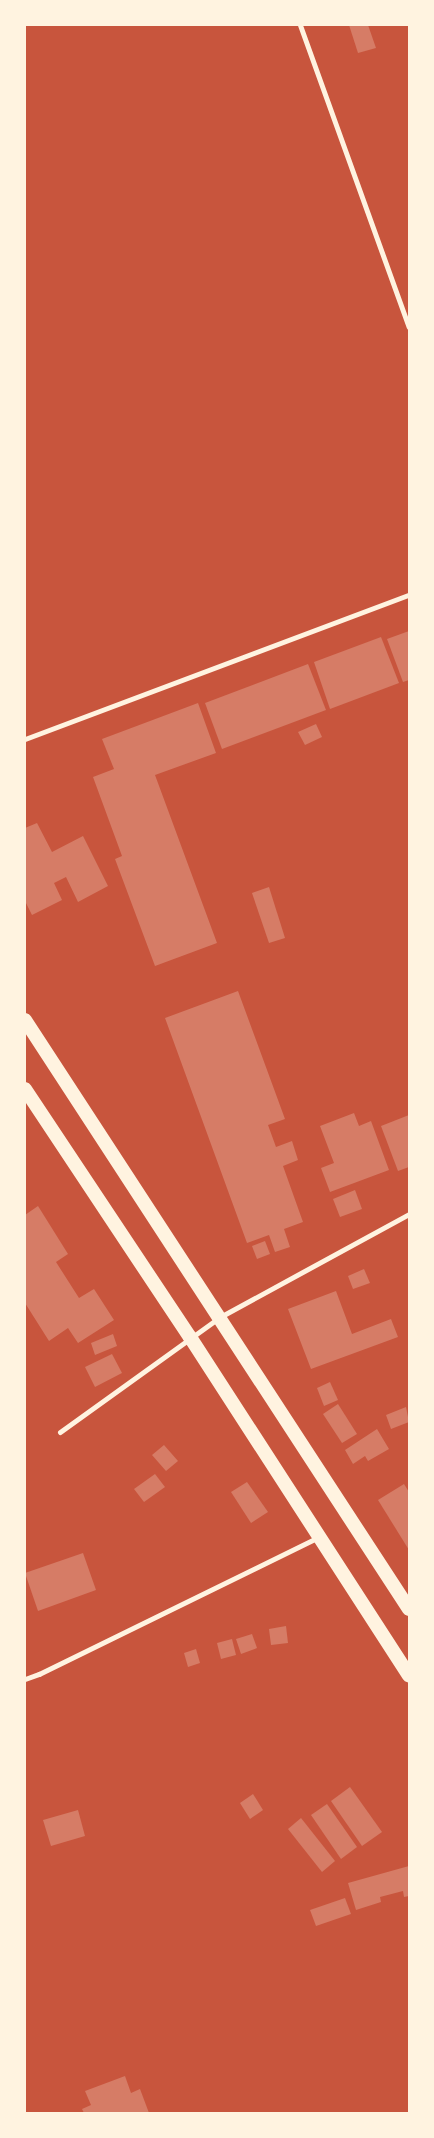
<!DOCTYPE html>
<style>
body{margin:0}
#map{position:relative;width:434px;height:2138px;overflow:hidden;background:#c8553d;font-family:Figtree,sans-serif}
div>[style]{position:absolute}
.building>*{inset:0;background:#d67c66}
.minor>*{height:5px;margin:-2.5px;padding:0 2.5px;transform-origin:2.5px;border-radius:2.5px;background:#fff3e0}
.trunk>*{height:14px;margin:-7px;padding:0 7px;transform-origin:7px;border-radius:7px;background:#fff3e0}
span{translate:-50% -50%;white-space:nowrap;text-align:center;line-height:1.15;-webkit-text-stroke:5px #fff3e0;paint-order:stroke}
.frame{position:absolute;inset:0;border:26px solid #fff3e0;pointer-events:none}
</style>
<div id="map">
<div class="building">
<i style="clip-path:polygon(349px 25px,368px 25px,376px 48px,358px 53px)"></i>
<i style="clip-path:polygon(409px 631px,409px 680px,403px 682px,387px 639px)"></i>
<i style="clip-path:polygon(381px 637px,399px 683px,330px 709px,314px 662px)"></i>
<i style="clip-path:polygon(308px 664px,326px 710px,222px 749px,205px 703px)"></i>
<i style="clip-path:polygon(198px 703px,216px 753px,155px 775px,217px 943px,155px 966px,115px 859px,122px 856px,93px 777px,114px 769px,102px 739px)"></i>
<i style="clip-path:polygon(316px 724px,322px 737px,305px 745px,298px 732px)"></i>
<i style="clip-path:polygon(37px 823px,52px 852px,83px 836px,108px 886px,78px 902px,66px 877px,54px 883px,62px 900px,32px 915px,25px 901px,25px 828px)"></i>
<i style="clip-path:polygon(269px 887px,285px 938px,269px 943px,252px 893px)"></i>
<i style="clip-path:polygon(238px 991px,285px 1119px,268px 1125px,276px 1147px,292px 1141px,298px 1160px,283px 1166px,303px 1222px,284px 1229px,290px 1247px,275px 1252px,269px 1235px,247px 1243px,165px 1018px)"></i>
<i style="clip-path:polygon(354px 1113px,359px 1126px,371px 1121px,389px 1170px,330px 1192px,321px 1168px,334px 1163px,320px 1126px)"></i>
<i style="clip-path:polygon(409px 1115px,409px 1167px,398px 1171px,381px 1126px)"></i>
<i style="clip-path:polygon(355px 1190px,362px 1209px,340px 1217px,333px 1199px)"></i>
<i style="clip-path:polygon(38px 1206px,68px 1254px,56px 1262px,79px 1298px,94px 1289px,114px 1320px,78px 1343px,68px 1328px,49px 1341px,25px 1303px,25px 1215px)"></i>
<i style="clip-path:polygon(265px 1241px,270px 1254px,257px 1259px,252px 1246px)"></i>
<i style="clip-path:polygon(364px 1269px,370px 1283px,353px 1289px,348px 1276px)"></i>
<i style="clip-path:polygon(336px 1291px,352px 1334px,391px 1319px,398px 1337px,311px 1369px,288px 1309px)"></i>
<i style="clip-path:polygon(113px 1334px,117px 1346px,95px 1355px,91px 1343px)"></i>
<i style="clip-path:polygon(112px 1354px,122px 1373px,95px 1387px,85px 1367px)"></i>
<i style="clip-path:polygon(330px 1382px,338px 1400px,324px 1406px,317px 1388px)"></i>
<i style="clip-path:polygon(338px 1404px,357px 1434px,342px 1443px,323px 1414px)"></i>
<i style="clip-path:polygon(406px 1407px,409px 1422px,391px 1429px,386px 1415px)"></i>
<i style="clip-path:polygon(377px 1429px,389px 1449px,368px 1461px,365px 1456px,353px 1464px,345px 1450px)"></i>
<i style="clip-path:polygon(164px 1445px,178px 1461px,166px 1471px,152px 1455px)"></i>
<i style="clip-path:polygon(155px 1474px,165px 1487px,144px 1502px,134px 1489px)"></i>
<i style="clip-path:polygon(247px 1482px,268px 1512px,251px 1523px,231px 1492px)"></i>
<i style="clip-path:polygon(404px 1484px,409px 1492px,409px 1550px,378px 1500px)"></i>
<i style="clip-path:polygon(83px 1553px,96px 1590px,38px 1611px,25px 1573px)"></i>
<i style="clip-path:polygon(286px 1626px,288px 1643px,271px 1645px,269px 1629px)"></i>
<i style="clip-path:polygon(252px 1634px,257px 1648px,241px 1654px,236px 1639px)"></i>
<i style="clip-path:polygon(232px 1639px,236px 1655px,221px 1659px,217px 1643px)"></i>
<i style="clip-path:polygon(196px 1649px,200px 1663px,188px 1667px,184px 1653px)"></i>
<i style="clip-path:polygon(350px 1787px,382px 1832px,362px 1846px,331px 1801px)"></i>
<i style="clip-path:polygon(253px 1794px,263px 1810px,250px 1819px,240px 1803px)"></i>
<i style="clip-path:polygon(327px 1804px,357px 1847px,341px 1859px,311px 1815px)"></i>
<i style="clip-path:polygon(78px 1810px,85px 1836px,51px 1846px,43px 1820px)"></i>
<i style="clip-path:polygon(301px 1818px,335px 1861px,322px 1872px,288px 1829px)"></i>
<i style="clip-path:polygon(409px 1866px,409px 1896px,404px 1897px,403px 1891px,380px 1897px,381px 1902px,356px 1910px,348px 1883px)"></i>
<i style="clip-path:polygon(345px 1898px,351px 1914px,316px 1926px,310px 1910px)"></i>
<i style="clip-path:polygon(125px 2076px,131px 2093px,140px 2089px,149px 2113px,84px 2113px,82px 2109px,91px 2105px,85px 2091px)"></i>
</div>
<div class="minor">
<i style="left:300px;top:25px;width:321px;rotate:70.2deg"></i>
<i style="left:25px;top:739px;width:410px;rotate:-20.6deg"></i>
<i style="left:60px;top:1432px;width:197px;rotate:-35.7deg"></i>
<i style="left:220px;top:1317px;width:215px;rotate:-28.6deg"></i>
<i style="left:25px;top:1679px;width:15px;rotate:-20deg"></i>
<i style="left:39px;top:1674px;width:312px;rotate:-26.1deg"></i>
</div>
<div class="trunk">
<i style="left:25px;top:1020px;width:703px;rotate:56.9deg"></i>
<i style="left:25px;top:1089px;width:298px;rotate:56.4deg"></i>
<i style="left:190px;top:1337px;width:403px;rotate:57.1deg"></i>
</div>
<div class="frame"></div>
</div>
